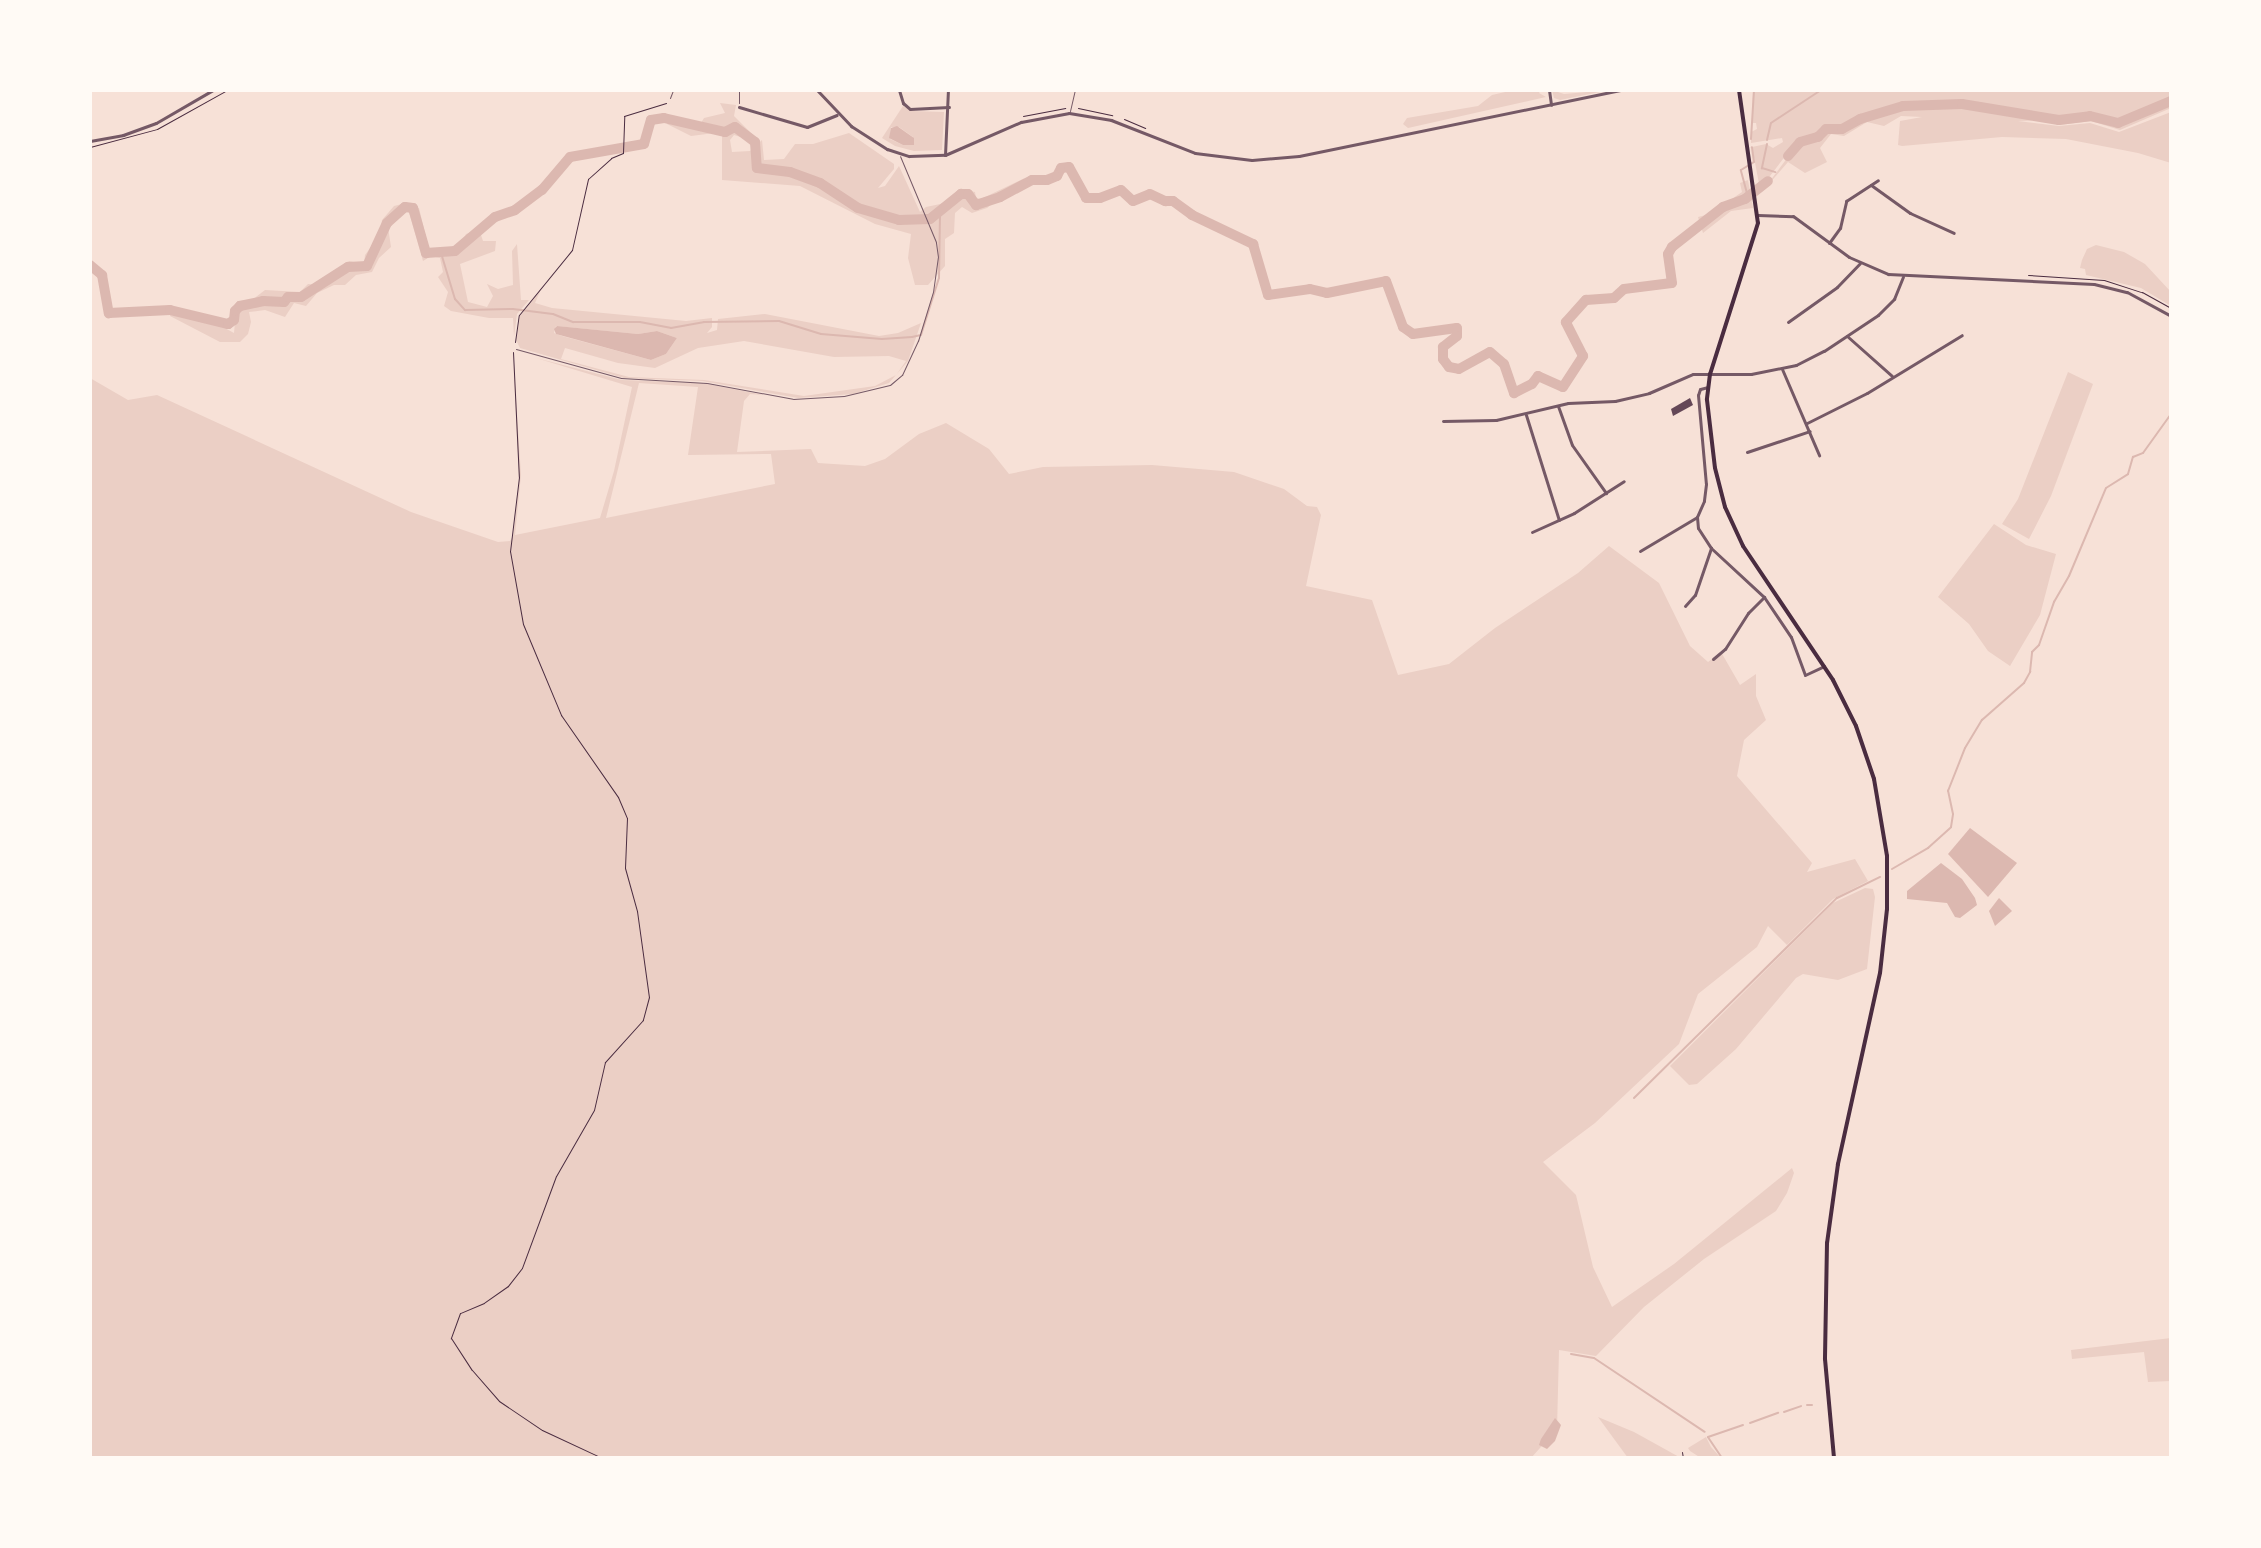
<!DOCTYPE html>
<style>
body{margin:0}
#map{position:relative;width:2261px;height:1548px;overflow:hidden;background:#f7e1d7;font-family:Merriweather,serif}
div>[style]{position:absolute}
.green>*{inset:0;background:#ebcfc5}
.water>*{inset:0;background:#dcb8b0}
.stream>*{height:2px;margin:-1px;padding:0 1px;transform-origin:1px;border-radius:1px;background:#dcb8b0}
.river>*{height:10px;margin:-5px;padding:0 5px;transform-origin:5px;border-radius:5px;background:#dcb8b0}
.building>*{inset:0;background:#644757}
.path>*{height:1px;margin:-0.5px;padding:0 0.5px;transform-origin:0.5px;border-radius:0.5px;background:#4a2c40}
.service>*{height:1px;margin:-0.5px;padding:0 0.5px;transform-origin:0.5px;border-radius:0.5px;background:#755966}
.minor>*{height:3px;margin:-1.5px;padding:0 1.5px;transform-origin:1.5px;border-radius:1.5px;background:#755966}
.tertiary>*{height:3px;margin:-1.5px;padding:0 1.5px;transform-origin:1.5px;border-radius:1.5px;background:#755966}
.secondary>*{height:4px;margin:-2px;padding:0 2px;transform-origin:2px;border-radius:2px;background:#4a2c40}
span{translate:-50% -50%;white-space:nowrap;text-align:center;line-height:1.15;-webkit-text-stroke:8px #fffaf5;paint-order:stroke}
.frame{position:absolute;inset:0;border:92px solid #fffaf5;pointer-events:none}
</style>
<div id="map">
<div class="green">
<i style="clip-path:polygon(1514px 90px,1541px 90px,1539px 93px,1546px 97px,1408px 128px,1403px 124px,1407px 118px,1478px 106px,1492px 95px)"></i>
<i style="clip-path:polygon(1552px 90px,1564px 94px,1610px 90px,1560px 100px,1554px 98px)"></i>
<i style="clip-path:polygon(1753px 90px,2171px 90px,2171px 108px,2120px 130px,2091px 121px,2059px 125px,2044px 120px,2018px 121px,2059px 126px,2090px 123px,2119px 132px,2171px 112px,2171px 163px,2138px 153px,2066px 139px,2002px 137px,1902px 146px,1898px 145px,1900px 121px,1922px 117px,1901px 116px,1884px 126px,1867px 122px,1844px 136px,1831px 134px,1820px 148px,1827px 162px,1805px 173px,1788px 162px,1761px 193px,1794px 149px,1793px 146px,1760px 189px,1752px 147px,1766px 144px,1773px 148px,1783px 142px,1782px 138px,1751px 143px,1751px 132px,1757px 129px,1756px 123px,1752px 123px)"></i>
<i style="clip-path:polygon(720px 103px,736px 105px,734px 116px,754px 136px,747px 139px,734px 135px,730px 140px,732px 152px,750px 151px,762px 140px,764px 160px,784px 159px,795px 144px,813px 144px,849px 133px,894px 164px,894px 169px,878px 188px,885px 186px,899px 166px,920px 212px,926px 207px,945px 203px,959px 189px,975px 192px,976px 198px,981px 199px,1025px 178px,987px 208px,972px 213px,962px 207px,955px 213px,954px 233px,945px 239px,945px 266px,928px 285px,915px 285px,908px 258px,911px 234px,875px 224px,800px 186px,722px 180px,722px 132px,691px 136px,667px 124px,669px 116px,701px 123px,704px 118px,725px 113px)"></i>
<i style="clip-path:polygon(evenodd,903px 106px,913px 111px,944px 112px,942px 150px,914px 151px,895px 146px,882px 138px,903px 106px,891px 127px,899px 127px,913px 137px,914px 144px,903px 145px,890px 139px,891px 127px)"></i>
<i style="clip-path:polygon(1748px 180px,1753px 208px,1731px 211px,1703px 233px,1698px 217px,1710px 214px,1742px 192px,1740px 183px)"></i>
<i style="clip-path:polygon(406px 203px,419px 208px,429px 250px,459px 248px,466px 234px,475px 231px,480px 232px,483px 241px,496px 241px,495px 251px,460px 264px,468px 302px,487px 307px,493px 296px,487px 284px,498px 289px,513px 285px,512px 251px,517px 244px,521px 300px,529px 300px,517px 314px,514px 337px,513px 318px,489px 318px,451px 311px,444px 306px,448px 292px,438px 277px,443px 272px,440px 258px,431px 256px,423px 261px,408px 209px,399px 213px,388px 227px,391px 247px,379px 258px,372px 272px,356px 275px,345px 285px,334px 285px,317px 293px,306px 306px,294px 303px,285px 317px,265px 310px,249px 312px,251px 322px,248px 334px,240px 342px,220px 342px,170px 316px,171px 307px,197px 313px,234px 333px,237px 301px,252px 300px,265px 290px,300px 292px,308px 284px,319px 285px,343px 273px,349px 261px,364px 264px,365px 255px,379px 236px,382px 220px,394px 206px)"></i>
<i style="clip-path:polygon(2096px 245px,2124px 252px,2145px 264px,2171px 292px,2171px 306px,2141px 288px,2086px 275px,2085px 269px,2080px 268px,2082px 260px,2087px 249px)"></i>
<i style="clip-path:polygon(evenodd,542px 287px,535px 303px,552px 308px,686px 321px,712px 318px,712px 327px,707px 333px,717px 330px,718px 319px,765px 314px,879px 336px,898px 333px,921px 323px,908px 361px,889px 383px,853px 394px,798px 398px,702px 381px,624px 378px,520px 348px,516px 340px,520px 316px,542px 287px,556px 326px,638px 334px,657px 331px,677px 338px,666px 354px,651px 360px,562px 336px,554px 333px,556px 326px,542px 287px,744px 341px,834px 357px,889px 356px,906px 361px,896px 375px,875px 386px,804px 396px,704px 380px,629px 377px,561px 359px,565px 348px,618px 363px,655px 368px,698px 348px,744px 341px)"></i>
<i style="clip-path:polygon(evenodd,513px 353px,521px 475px,515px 535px,600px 518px,614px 471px,632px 387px,536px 358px,622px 380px,702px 383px,764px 395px,750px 394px,744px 401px,737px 452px,811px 449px,818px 463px,865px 466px,885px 459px,919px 434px,946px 423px,989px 449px,1009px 474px,1043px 467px,1152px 465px,1234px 472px,1284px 489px,1307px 506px,1317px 507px,1321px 515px,1306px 586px,1372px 600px,1398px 675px,1449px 664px,1495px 628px,1578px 573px,1609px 546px,1659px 583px,1690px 646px,1708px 662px,1721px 652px,1740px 685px,1756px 674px,1756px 696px,1766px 720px,1744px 740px,1737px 776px,1812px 863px,1807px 872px,1855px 859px,1868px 881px,1833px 899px,1787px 945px,1768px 926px,1757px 947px,1698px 994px,1679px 1044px,1595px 1123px,1543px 1162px,1576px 1195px,1593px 1267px,1612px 1307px,1674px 1264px,1792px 1168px,1794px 1173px,1787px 1193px,1776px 1211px,1704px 1259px,1644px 1307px,1596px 1356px,1559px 1350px,1557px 1429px,1531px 1458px,90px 1458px,90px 378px,128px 400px,157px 395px,411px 512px,498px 542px,510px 541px,513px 536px,519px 483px,513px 353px,639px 383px,698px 387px,688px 455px,771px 454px,775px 484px,606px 518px,639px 383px)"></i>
<i style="clip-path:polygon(2068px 372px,2093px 384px,2051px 496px,2029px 539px,2002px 524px,2018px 499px)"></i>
<i style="clip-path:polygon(1994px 524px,2026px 545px,2056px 554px,2040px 615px,2010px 666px,1988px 651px,1969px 624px,1938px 597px)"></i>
<i style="clip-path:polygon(1865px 888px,1873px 889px,1875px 897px,1867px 969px,1838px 980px,1803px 974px,1796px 978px,1736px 1049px,1697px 1084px,1689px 1085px,1670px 1066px,1833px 903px)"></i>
<i style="clip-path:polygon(2171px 1338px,2171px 1381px,2148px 1382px,2144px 1352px,2072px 1359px,2071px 1350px)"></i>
<i style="clip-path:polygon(1598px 1417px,1634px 1432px,1681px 1458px,1628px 1458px)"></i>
<i style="clip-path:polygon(1706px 1437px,1711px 1447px,1721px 1458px,1701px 1458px,1690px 1451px,1688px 1448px)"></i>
</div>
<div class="water">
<i style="clip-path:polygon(897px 126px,914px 138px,914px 145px,903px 145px,889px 138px,891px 128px)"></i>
<i style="clip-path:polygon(557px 326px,638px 334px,657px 331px,677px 338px,666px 354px,651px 360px,556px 334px,554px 329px)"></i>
<i style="clip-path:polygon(1970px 828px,2017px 863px,1988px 897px,1948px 854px)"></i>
<i style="clip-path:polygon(1941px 863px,1962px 879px,1975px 898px,1977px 905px,1960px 918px,1955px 917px,1947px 903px,1907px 899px,1907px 891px)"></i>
<i style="clip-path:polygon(1999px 898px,2012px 911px,1995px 926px,1989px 911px)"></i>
<i style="clip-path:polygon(1555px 1418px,1561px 1425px,1555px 1441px,1547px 1449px,1539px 1445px,1541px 1439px)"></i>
</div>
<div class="stream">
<i style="left:1751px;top:139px;width:49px;rotate:-86.5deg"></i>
<i style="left:1767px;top:140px;width:17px;rotate:-77deg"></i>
<i style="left:1771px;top:123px;width:60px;rotate:-33.4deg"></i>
<i style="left:1767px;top:144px;width:25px;rotate:102deg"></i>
<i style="left:1762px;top:168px;width:14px;rotate:17deg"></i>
<i style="left:1748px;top:197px;width:28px;rotate:-105deg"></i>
<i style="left:1741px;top:170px;width:15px;rotate:-32deg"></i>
<i style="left:1754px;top:162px;width:15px;rotate:-98deg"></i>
<i style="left:441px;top:253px;width:48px;rotate:73.1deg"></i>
<i style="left:455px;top:299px;width:15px;rotate:48deg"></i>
<i style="left:465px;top:310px;width:48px;rotate:-1.2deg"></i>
<i style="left:513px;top:309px;width:40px;rotate:7.1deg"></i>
<i style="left:553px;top:314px;width:22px;rotate:22deg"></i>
<i style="left:573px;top:322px;width:67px"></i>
<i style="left:640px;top:322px;width:32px;rotate:11deg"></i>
<i style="left:671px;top:328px;width:34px;rotate:-10deg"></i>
<i style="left:704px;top:322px;width:75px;rotate:-0.8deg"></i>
<i style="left:779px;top:321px;width:44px;rotate:17.2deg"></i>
<i style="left:821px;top:334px;width:61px;rotate:4.7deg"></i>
<i style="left:882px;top:339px;width:30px;rotate:-4deg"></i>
<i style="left:912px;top:337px;width:9px;rotate:-13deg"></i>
<i style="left:921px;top:335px;width:60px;rotate:-72.5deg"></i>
<i style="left:939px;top:278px;width:64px;rotate:-89.1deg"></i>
<i style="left:1892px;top:869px;width:42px;rotate:-30.3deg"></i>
<i style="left:1928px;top:848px;width:31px;rotate:-42deg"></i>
<i style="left:1951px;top:827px;width:13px;rotate:-81deg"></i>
<i style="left:1953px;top:814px;width:24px;rotate:-102deg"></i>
<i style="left:1948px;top:791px;width:46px;rotate:-68.4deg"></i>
<i style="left:1965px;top:748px;width:33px;rotate:-59deg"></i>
<i style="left:1982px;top:720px;width:56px;rotate:-41.4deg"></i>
<i style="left:2024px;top:683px;width:13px;rotate:-61deg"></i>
<i style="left:2030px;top:672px;width:20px;rotate:-84deg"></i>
<i style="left:2032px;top:652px;width:10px;rotate:-45deg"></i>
<i style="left:2039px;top:645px;width:46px;rotate:-70.8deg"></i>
<i style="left:2054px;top:602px;width:30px;rotate:-60deg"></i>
<i style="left:2069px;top:576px;width:95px;rotate:-67.2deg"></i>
<i style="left:2106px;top:488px;width:26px;rotate:-32deg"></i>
<i style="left:2128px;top:474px;width:18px;rotate:-74deg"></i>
<i style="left:2133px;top:457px;width:11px;rotate:-22deg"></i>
<i style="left:2143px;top:453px;width:48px;rotate:-54.3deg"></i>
<i style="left:1634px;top:1098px;width:285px;rotate:-44.6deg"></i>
<i style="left:1837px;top:898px;width:48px;rotate:-26deg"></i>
<i style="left:1571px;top:1354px;width:23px;rotate:10deg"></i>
<i style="left:1594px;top:1358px;width:133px;rotate:33.7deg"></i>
<i style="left:1807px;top:1405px;width:5px"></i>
<i style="left:1784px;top:1412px;width:18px;rotate:-19deg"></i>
<i style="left:1750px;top:1423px;width:30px;rotate:-20deg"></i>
<i style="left:1722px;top:1458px;width:25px;rotate:-124deg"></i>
<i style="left:1708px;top:1437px;width:37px;rotate:-19deg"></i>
</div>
<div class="river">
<i style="left:1788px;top:156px;width:18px;rotate:-49deg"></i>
<i style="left:1800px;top:142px;width:19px;rotate:-16deg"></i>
<i style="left:1818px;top:137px;width:11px;rotate:-45deg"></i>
<i style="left:1826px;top:129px;width:16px"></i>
<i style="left:1842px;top:129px;width:21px;rotate:-29deg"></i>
<i style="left:1860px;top:119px;width:45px;rotate:-16.8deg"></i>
<i style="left:1903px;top:106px;width:59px;rotate:-1.9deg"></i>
<i style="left:1962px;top:104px;width:98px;rotate:9.4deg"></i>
<i style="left:2059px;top:120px;width:31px;rotate:-7deg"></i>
<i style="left:2090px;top:116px;width:29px;rotate:14deg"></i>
<i style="left:2118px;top:123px;width:57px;rotate:-22.5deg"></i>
<i style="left:90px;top:265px;width:16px;rotate:40deg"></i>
<i style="left:102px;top:275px;width:39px;rotate:80deg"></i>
<i style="left:109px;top:313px;width:61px;rotate:-2.8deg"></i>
<i style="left:170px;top:310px;width:60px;rotate:13.6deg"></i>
<i style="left:228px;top:324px;width:7px;rotate:-34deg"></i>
<i style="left:234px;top:320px;width:9px;rotate:-84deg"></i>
<i style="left:235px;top:311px;width:7px;rotate:-45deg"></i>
<i style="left:240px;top:306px;width:24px;rotate:-12deg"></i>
<i style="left:263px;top:301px;width:21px;rotate:3deg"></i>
<i style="left:284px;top:302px;width:6px;rotate:-51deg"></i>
<i style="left:288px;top:297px;width:13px"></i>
<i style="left:301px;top:297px;width:56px;rotate:-32.6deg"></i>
<i style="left:348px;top:267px;width:19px;rotate:-3deg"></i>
<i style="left:367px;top:266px;width:47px;rotate:-65.1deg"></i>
<i style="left:387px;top:223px;width:24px;rotate:-42deg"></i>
<i style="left:405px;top:207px;width:8px;rotate:7deg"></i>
<i style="left:413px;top:208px;width:47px;rotate:73.9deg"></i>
<i style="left:426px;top:253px;width:29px;rotate:-4deg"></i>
<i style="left:455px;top:251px;width:52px;rotate:-40.4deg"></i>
<i style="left:495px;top:217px;width:21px;rotate:-19deg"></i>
<i style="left:515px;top:210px;width:34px;rotate:-37deg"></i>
<i style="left:542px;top:190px;width:43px;rotate:-49.7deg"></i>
<i style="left:570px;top:157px;width:75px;rotate:-10deg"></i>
<i style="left:644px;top:144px;width:25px;rotate:-74deg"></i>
<i style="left:651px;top:120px;width:13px;rotate:-9deg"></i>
<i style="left:664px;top:118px;width:63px;rotate:12.9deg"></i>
<i style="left:725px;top:132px;width:11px;rotate:-27deg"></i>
<i style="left:735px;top:127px;width:25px;rotate:37deg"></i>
<i style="left:755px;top:142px;width:26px;rotate:86deg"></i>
<i style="left:757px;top:168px;width:33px;rotate:7deg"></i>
<i style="left:790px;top:172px;width:32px;rotate:20deg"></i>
<i style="left:820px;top:183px;width:45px;rotate:33.3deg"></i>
<i style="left:858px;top:208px;width:43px;rotate:16.3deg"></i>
<i style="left:899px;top:220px;width:31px;rotate:-2deg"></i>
<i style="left:930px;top:219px;width:40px;rotate:-39deg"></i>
<i style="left:961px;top:194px;width:7px"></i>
<i style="left:968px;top:194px;width:14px;rotate:54deg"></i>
<i style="left:976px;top:205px;width:25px;rotate:-18deg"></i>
<i style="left:1000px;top:197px;width:36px;rotate:-28deg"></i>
<i style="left:1032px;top:180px;width:15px"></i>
<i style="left:1047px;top:180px;width:11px;rotate:-22deg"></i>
<i style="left:1057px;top:176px;width:9px;rotate:-63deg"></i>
<i style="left:1061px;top:168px;width:8px;rotate:-7deg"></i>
<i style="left:1069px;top:167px;width:35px;rotate:61deg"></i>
<i style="left:1086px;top:198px;width:14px"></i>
<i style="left:1100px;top:198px;width:22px;rotate:-21deg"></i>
<i style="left:1121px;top:190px;width:16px;rotate:43deg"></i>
<i style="left:1133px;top:201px;width:18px;rotate:-22deg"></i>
<i style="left:1150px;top:194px;width:17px;rotate:25deg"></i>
<i style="left:1165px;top:201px;width:8px"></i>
<i style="left:1173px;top:201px;width:24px;rotate:36deg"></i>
<i style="left:1192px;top:215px;width:68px;rotate:25.4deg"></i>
<i style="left:1253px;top:244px;width:53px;rotate:73.6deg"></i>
<i style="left:1268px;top:295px;width:42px;rotate:-8.1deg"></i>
<i style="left:1310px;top:289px;width:17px;rotate:13deg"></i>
<i style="left:1327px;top:293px;width:60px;rotate:-11.5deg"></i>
<i style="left:1386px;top:281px;width:49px;rotate:69.7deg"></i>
<i style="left:1403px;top:327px;width:12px;rotate:35deg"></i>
<i style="left:1413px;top:334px;width:44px;rotate:-7.8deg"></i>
<i style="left:1457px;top:328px;width:8px;rotate:90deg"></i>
<i style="left:1457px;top:336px;width:18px;rotate:142deg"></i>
<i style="left:1443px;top:347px;width:12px;rotate:90deg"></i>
<i style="left:1443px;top:359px;width:10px;rotate:53deg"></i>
<i style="left:1449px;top:367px;width:10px;rotate:11deg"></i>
<i style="left:1459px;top:369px;width:35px;rotate:-29deg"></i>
<i style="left:1490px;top:352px;width:18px;rotate:41deg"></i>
<i style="left:1504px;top:364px;width:31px;rotate:71deg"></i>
<i style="left:1514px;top:393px;width:20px;rotate:-27deg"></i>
<i style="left:1532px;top:384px;width:10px;rotate:-53deg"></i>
<i style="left:1538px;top:376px;width:27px;rotate:24deg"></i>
<i style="left:1563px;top:387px;width:37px;rotate:-57deg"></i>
<i style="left:1583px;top:356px;width:38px;rotate:-117deg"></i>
<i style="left:1566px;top:322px;width:30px;rotate:-48deg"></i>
<i style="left:1586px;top:300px;width:28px;rotate:-4deg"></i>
<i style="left:1614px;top:298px;width:13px;rotate:-42deg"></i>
<i style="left:1624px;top:289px;width:48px;rotate:-7.1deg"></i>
<i style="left:1672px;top:283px;width:29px;rotate:-98deg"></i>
<i style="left:1668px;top:254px;width:8px;rotate:-60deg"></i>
<i style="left:1672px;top:247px;width:65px;rotate:-38.1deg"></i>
<i style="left:1723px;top:207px;width:23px;rotate:-20deg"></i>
<i style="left:1745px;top:199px;width:29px;rotate:-38deg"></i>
</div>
<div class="building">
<i style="clip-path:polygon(1690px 398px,1693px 405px,1673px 416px,1671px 409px)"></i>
</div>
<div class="path">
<i style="left:1078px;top:108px;width:35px;rotate:12deg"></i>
<i style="left:1023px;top:116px;width:43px;rotate:-10.8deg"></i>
<i style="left:1124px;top:119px;width:23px;rotate:23deg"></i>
<i style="left:90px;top:147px;width:69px;rotate:-15deg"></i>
<i style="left:157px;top:129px;width:80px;rotate:-29.1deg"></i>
<i style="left:2028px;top:275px;width:76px;rotate:3.8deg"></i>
<i style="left:2104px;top:280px;width:40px;rotate:18deg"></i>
<i style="left:2142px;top:292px;width:33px;rotate:29deg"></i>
<i style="left:515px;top:342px;width:27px;rotate:-82deg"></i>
<i style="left:519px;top:315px;width:84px;rotate:-50.8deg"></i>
<i style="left:572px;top:250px;width:73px;rotate:-77.3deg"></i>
<i style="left:588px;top:179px;width:31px;rotate:-42deg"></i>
<i style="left:611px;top:158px;width:13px;rotate:-23deg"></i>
<i style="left:623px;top:153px;width:37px;rotate:-88deg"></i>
<i style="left:624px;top:116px;width:44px;rotate:-17.2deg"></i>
<i style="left:513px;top:352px;width:125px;rotate:87.3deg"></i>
<i style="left:519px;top:477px;width:75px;rotate:96.9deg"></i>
<i style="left:510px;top:551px;width:74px;rotate:79.9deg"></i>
<i style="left:523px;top:624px;width:99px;rotate:67.3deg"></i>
<i style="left:561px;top:715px;width:100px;rotate:55.2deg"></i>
<i style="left:618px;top:797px;width:23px;rotate:67deg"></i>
<i style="left:627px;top:818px;width:50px;rotate:92.3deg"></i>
<i style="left:625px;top:868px;width:45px;rotate:74.4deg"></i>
<i style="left:637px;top:911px;width:87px;rotate:82.1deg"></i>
<i style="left:649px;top:997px;width:24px;rotate:105deg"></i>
<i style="left:643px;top:1020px;width:57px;rotate:132.1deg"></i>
<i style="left:605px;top:1062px;width:49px;rotate:102.9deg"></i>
<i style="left:594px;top:1110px;width:76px;rotate:119.9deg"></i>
<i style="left:556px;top:1176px;width:98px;rotate:110.3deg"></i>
<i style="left:522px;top:1268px;width:23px;rotate:128deg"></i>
<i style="left:508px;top:1286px;width:29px;rotate:145deg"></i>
<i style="left:484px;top:1303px;width:26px;rotate:157deg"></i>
<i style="left:460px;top:1313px;width:27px;rotate:110deg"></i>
<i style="left:451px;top:1338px;width:38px;rotate:57deg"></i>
<i style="left:472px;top:1370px;width:41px;rotate:48.9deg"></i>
<i style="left:499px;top:1401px;width:52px;rotate:34deg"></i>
<i style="left:542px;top:1430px;width:66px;rotate:25deg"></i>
<i style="left:1682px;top:1452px;width:6px;rotate:81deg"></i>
</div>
<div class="service">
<i style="left:670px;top:98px;width:9px;rotate:-69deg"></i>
<i style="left:739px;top:103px;width:13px;rotate:-90deg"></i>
<i style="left:1070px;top:111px;width:22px;rotate:-77deg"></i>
<i style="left:516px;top:349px;width:109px;rotate:15.4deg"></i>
<i style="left:621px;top:378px;width:86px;rotate:3.3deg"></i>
<i style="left:707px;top:383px;width:87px;rotate:10.5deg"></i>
<i style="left:793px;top:399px;width:51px;rotate:-3.4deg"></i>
<i style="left:844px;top:396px;width:47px;rotate:-13.4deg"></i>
<i style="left:890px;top:385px;width:16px;rotate:-40deg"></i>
<i style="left:902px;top:375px;width:38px;rotate:-65deg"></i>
<i style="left:918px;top:341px;width:51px;rotate:-73deg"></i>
<i style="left:933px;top:292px;width:35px;rotate:-82deg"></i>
<i style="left:938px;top:257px;width:15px;rotate:-98deg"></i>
<i style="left:936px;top:242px;width:93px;rotate:-112.7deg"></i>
</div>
<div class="minor">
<i style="left:899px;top:90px;width:14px;rotate:73deg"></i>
<i style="left:903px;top:103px;width:9px;rotate:41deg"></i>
<i style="left:910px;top:109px;width:39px;rotate:-3deg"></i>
<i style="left:1549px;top:90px;width:15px;rotate:82deg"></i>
<i style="left:739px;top:107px;width:71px;rotate:16.4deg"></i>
<i style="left:807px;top:127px;width:32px;rotate:-22deg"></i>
<i style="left:945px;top:155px;width:65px;rotate:-87.4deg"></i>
<i style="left:1871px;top:185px;width:48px;rotate:35.7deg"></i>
<i style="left:1910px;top:213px;width:48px;rotate:24.4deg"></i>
<i style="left:1829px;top:243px;width:19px;rotate:-54deg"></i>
<i style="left:1840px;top:228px;width:28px;rotate:-77deg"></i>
<i style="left:1846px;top:201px;width:38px;rotate:-33deg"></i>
<i style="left:1788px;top:322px;width:60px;rotate:-35.5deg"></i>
<i style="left:1837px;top:287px;width:33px;rotate:-46deg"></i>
<i style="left:1847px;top:336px;width:60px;rotate:41.6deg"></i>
<i style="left:1782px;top:369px;width:94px;rotate:66.7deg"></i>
<i style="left:1708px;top:387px;width:8px;rotate:166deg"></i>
<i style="left:1700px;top:389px;width:6px;rotate:108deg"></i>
<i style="left:1698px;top:395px;width:89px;rotate:84.9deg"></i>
<i style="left:1706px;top:484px;width:17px;rotate:97deg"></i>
<i style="left:1704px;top:501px;width:17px;rotate:114deg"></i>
<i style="left:1697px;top:517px;width:11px;rotate:85deg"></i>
<i style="left:1698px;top:528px;width:24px;rotate:57deg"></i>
<i style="left:1711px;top:548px;width:72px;rotate:42.8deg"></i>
<i style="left:1764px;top:597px;width:48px;rotate:56deg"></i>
<i style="left:1791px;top:637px;width:40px;rotate:69.8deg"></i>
<i style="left:1805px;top:675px;width:21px;rotate:-25deg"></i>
<i style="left:1558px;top:406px;width:41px;rotate:70.3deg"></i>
<i style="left:1572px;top:445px;width:59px;rotate:54.7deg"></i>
<i style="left:1526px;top:415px;width:110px;rotate:72.6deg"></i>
<i style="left:1443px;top:421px;width:53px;rotate:-1.1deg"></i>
<i style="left:1496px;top:420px;width:74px;rotate:-13.3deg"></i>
<i style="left:1568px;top:403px;width:47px;rotate:-2.4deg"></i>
<i style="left:1615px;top:401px;width:35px;rotate:-13deg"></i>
<i style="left:1649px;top:393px;width:48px;rotate:-23.4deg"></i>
<i style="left:1693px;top:374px;width:58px"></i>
<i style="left:1751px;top:374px;width:46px;rotate:-11.3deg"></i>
<i style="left:1796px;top:365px;width:31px;rotate:-27deg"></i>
<i style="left:1824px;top:351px;width:65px;rotate:-33.7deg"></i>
<i style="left:1878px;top:315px;width:23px;rotate:-45deg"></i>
<i style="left:1894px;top:299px;width:24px;rotate:-68deg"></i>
<i style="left:1807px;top:423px;width:67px;rotate:-26.6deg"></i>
<i style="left:1867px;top:393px;width:111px;rotate:-31.4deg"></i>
<i style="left:1747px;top:452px;width:66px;rotate:-18.4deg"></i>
<i style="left:1532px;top:532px;width:46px;rotate:-24.3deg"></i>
<i style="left:1574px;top:513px;width:59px;rotate:-32.6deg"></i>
<i style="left:1640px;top:551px;width:66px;rotate:-30.8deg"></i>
<i style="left:1685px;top:606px;width:15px;rotate:-48deg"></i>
<i style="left:1695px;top:595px;width:50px;rotate:-71.2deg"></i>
<i style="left:1713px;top:659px;width:16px;rotate:-40deg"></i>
<i style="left:1725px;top:649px;width:43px;rotate:-57.4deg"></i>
<i style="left:1748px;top:613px;width:23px;rotate:-45deg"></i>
</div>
<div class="tertiary">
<i style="left:817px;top:90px;width:50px;rotate:46.6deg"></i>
<i style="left:851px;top:126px;width:43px;rotate:32.6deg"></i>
<i style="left:887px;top:149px;width:23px;rotate:18deg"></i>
<i style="left:909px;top:156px;width:36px;rotate:-2deg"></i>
<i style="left:945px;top:155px;width:83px;rotate:-23.5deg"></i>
<i style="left:1021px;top:122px;width:49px;rotate:-10.6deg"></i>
<i style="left:1069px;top:113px;width:43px;rotate:9.5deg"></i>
<i style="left:1111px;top:120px;width:90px;rotate:21.4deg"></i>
<i style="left:1195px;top:153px;width:57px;rotate:7deg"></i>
<i style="left:1252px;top:160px;width:47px;rotate:-4.9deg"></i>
<i style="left:1299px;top:156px;width:328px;rotate:-11.6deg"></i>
<i style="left:90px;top:141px;width:34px;rotate:-10deg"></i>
<i style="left:123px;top:135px;width:35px;rotate:-20deg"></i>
<i style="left:156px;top:123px;width:66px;rotate:-30.1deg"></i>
<i style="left:1758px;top:215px;width:35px;rotate:2deg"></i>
<i style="left:1793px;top:216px;width:69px;rotate:36.2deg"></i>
<i style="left:1849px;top:257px;width:43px;rotate:23.6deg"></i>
<i style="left:1888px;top:274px;width:206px;rotate:2.8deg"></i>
<i style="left:2094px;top:284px;width:34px;rotate:14deg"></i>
<i style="left:2127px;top:292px;width:50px;rotate:28.6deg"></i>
</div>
<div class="secondary">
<i style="left:1739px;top:90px;width:134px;rotate:81.9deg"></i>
<i style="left:1758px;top:223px;width:158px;rotate:107.6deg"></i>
<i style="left:1710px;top:374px;width:26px;rotate:97deg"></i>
<i style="left:1707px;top:400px;width:68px;rotate:83.3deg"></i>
<i style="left:1715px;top:468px;width:40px;rotate:75.6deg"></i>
<i style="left:1725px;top:507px;width:43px;rotate:65.2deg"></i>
<i style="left:1743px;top:546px;width:161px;rotate:56.1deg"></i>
<i style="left:1833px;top:680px;width:51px;rotate:63.4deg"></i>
<i style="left:1856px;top:726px;width:56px;rotate:71.2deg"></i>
<i style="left:1874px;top:779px;width:78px;rotate:80.4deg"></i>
<i style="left:1887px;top:856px;width:53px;rotate:90deg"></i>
<i style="left:1887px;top:909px;width:64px;rotate:96.2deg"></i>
<i style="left:1880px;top:973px;width:196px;rotate:102.4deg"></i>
<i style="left:1838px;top:1164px;width:80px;rotate:97.9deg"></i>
<i style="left:1827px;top:1243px;width:116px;rotate:91deg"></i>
<i style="left:1825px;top:1359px;width:99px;rotate:84.8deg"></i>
</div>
<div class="frame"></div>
</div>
